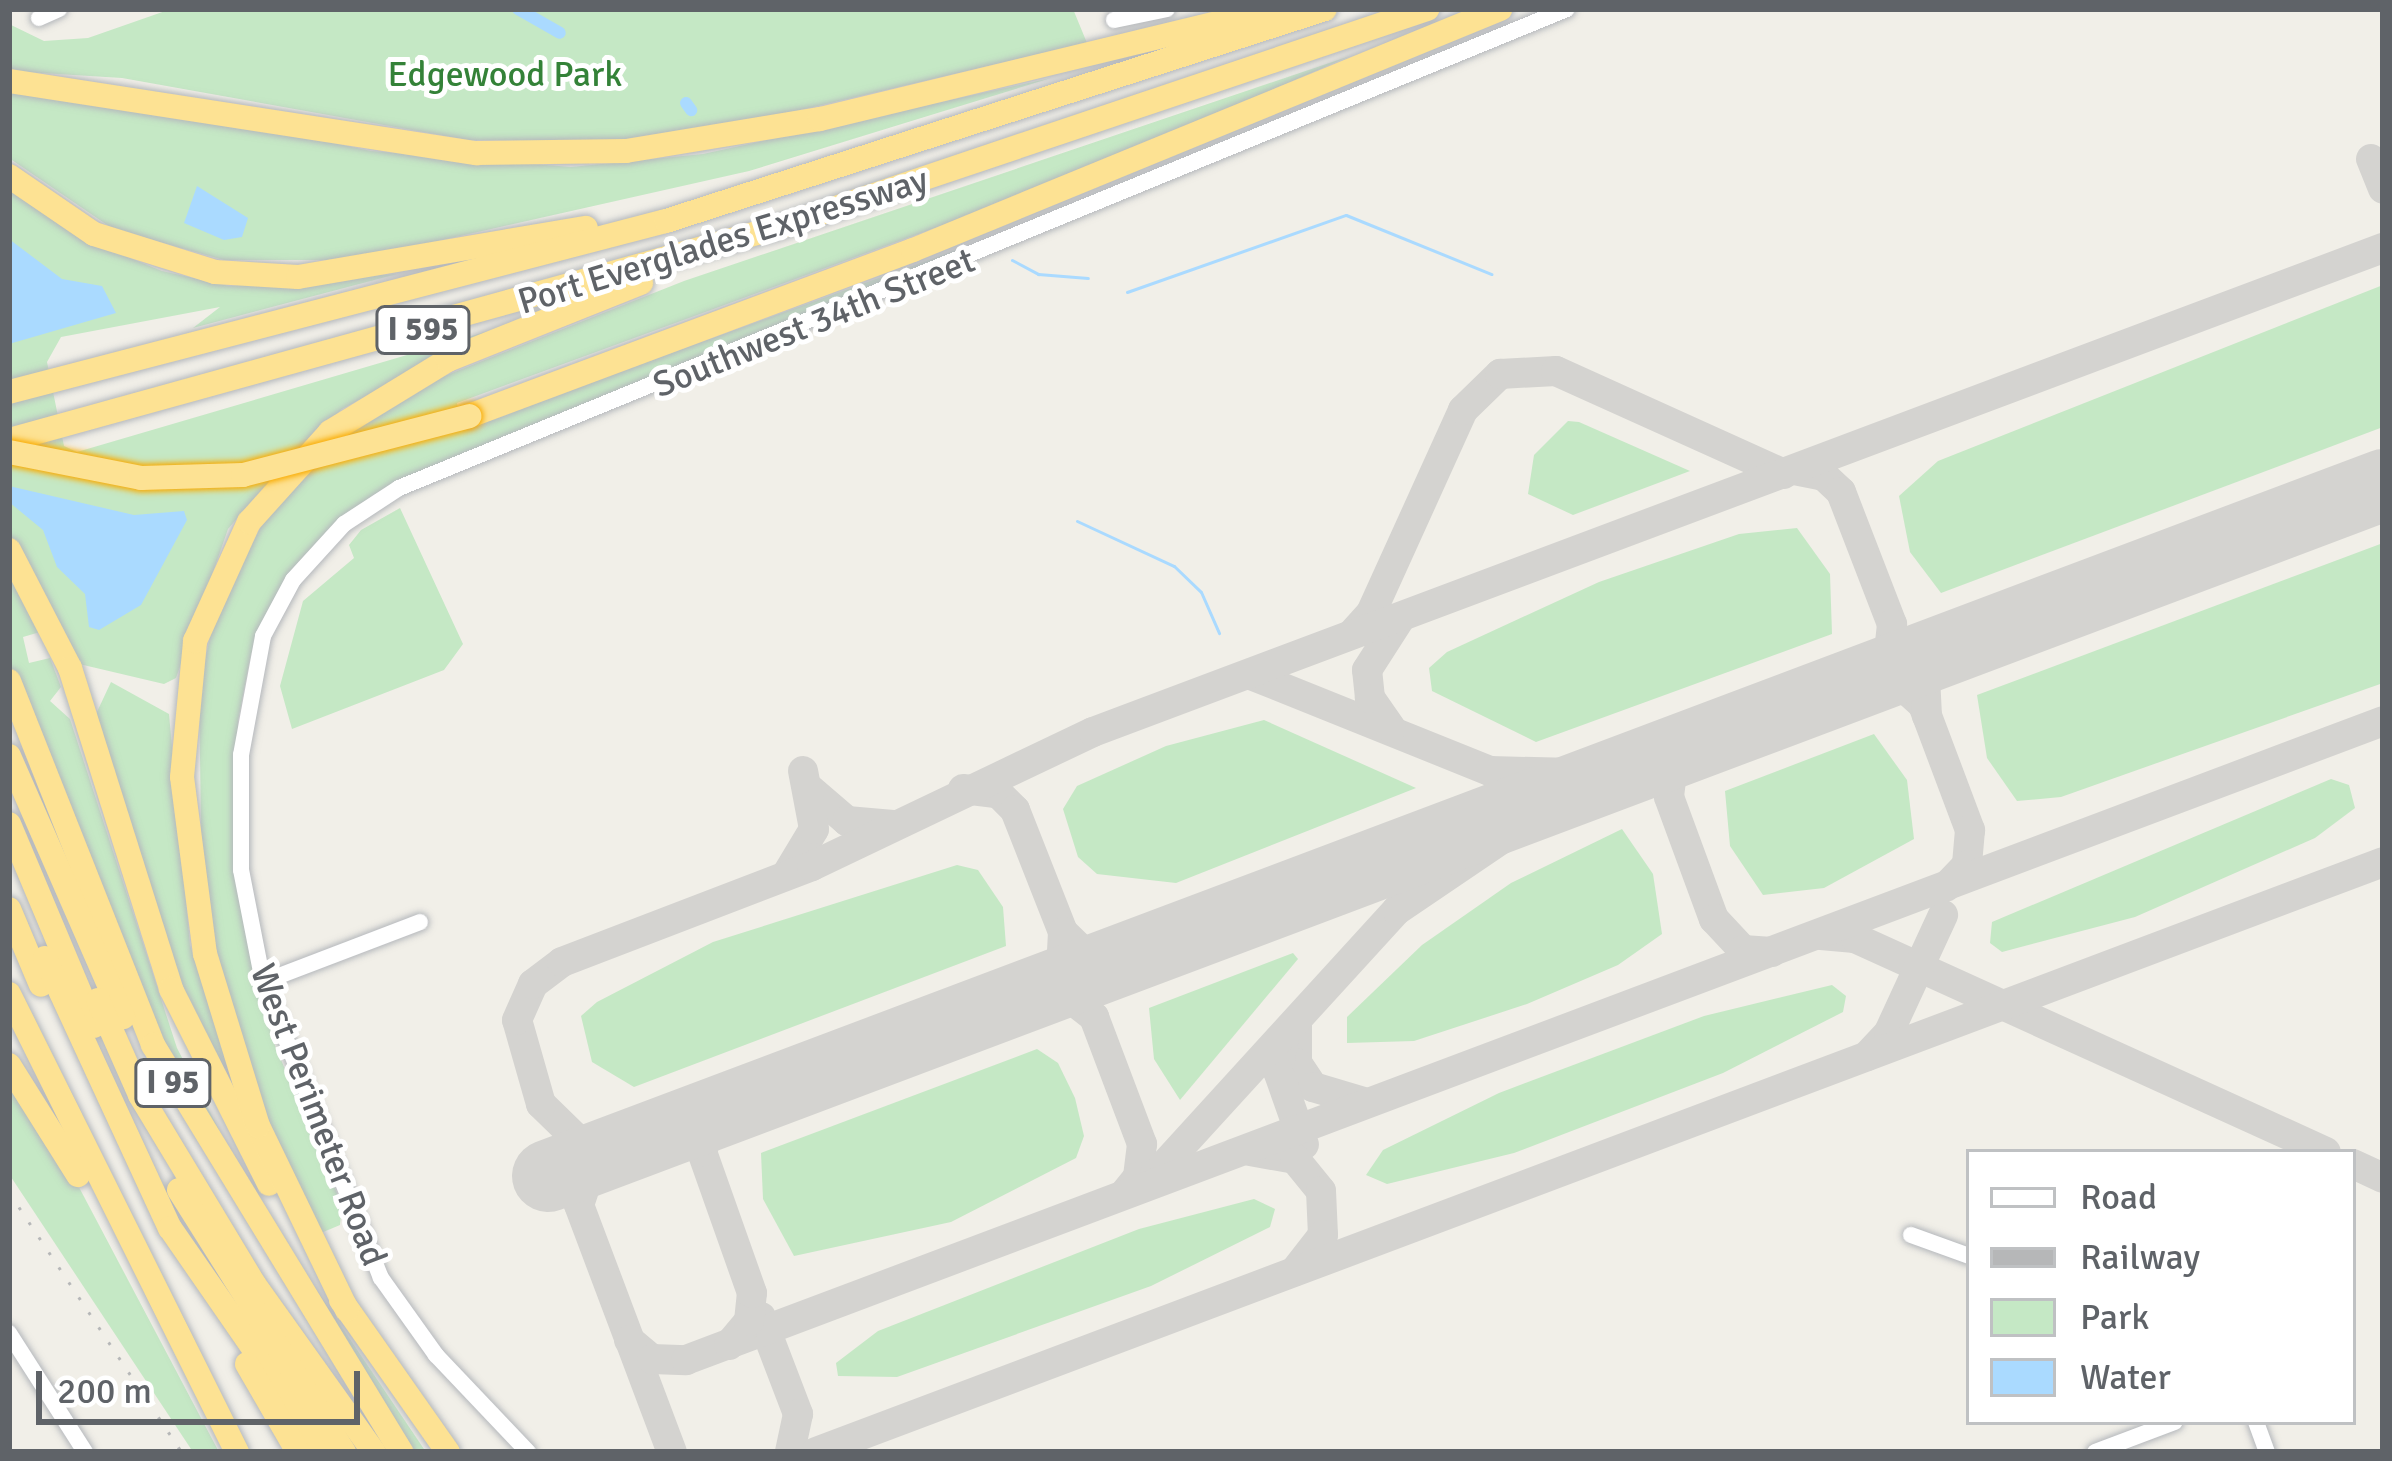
<!DOCTYPE html>
<style>
body{margin:0}
#map{position:relative;width:2392px;height:1461px;overflow:hidden;background:#f1efe8;font-family:Signika,sans-serif}
div>[style]{position:absolute}
.green>*{inset:0;background:#c5e8c5}
.water>*{inset:0;background:#aadaff}
.stream>*{height:3px;margin:-1.5px;padding:0 1.5px;transform-origin:1.5px;border-radius:1.5px;background:#aadaff}
.canal>*{height:12px;margin:-6px;padding:0 6px;transform-origin:6px;border-radius:6px;background:#aadaff}
.taxiway>*{height:30px;margin:-15px;padding:0 15px;transform-origin:15px;border-radius:15px;background:#d4d3d0}
.runway>*{height:72px;margin:-36px;padding:0 36px;transform-origin:36px;border-radius:36px;background:#d4d3d0}
.roads{filter:drop-shadow(0 0 3px #b5b8bc) drop-shadow(0 0 3px #b5b8bc)}
.minor>*{height:16px;margin:-8px;padding:0 8px;transform-origin:8px;border-radius:8px;background:#fff}
.highway>*{height:24px;margin:-12px;padding:0 12px;transform-origin:12px;border-radius:12px;background:#fde293}
.rail>*{height:3px;margin-top:-1.5px;transform-origin:0;background:repeating-linear-gradient(90deg,#b6b7b8 0 3px,transparent 0 18px)}
.bridges{filter:drop-shadow(0 0 3px #f9ab00) drop-shadow(0 0 3px #f9ab00)}
.highway-bridge>*{height:24px;margin:-12px;padding:0 12px;transform-origin:12px;border-radius:12px;background:#fde293}
span{translate:-50% -50%;white-space:nowrap;text-align:center;line-height:1.15;-webkit-text-stroke:10px #fff;paint-order:stroke}
.shield-label span{padding:3px 9px;background:#fff;border:3px solid;border-radius:9px;-webkit-text-stroke-width:0}
.shield-label{font-size:33px;color:#5f6368;font-weight:700}
.park-label{font-size:36px;color:#348238}
.street-label{font-size:36px;color:#5f6368}
.frame{position:absolute;inset:0;border:12px solid #5f6368;pointer-events:none}
.legend{position:absolute;left:1966px;top:1149px;width:390px;height:276px;box-sizing:border-box;background:#fff;border:3px solid #bfc1c3;margin:0;padding:15px 21px;list-style:none;font-size:36px;color:#5f6368}
.legend li{display:flex;align-items:center;gap:24px;height:60px}
.legend b{width:60px;border:3px solid #bfc1c3}
.scale{position:absolute;left:36px;top:1371px;width:324px;height:54px;box-sizing:border-box;border:6px solid #5f6368;border-top:0;padding-left:15px;font-size:36px;line-height:42px;white-space:nowrap;color:#5f6368;-webkit-text-stroke:9px #fff;paint-order:stroke}
</style>
<div id="map">
<div class="green">
<i style="clip-path:polygon(171px 9px,1073px 9px,1087px 43px,723px 128px,607px 142px,468px 140px,122px 78px,9px 71px,9px 24px,44px 41px,88px 38px)"></i>
<i style="clip-path:polygon(1350px 56px,1063px 181px,457px 403px,461px 429px,970px 245px,373px 495px,288px 577px,251px 654px,238px 721px,236px 880px,274px 1043px,342px 1205px,340px 1225px,321px 1233px,260px 1115px,202px 895px,199px 687px,215px 615px,266px 517px,344px 435px,442px 377px,684px 281px)"></i>
<i style="clip-path:polygon(1051px 78px,749px 171px,353px 260px,224px 260px,113px 229px,9px 158px,9px 94px,29px 92px,161px 106px,371px 151px,571px 167px,703px 154px)"></i>
<i style="clip-path:polygon(9px 189px,88px 241px,162px 271px,229px 286px,397px 274px,193px 328px,220px 307px,61px 337px,47px 362px,64px 446px,77px 452px,492px 330px,342px 409px,263px 488px,228px 529px,176px 678px,164px 684px,58px 659px,40px 632px,23px 637px,29px 663px,50px 658px,61px 687px,50px 701px,70px 719px,177px 1048px,252px 1194px,426px 1452px,408px 1452px,146px 1023px,32px 736px,9px 665px)"></i>
<i style="clip-path:polygon(2383px 285px,2383px 427px,1941px 593px,1910px 552px,1899px 496px,1938px 461px)"></i>
<i style="clip-path:polygon(1568px 421px,1579px 422px,1690px 471px,1573px 515px,1528px 494px,1534px 455px)"></i>
<i style="clip-path:polygon(400px 508px,463px 644px,444px 670px,292px 729px,280px 686px,303px 601px,354px 558px,349px 545px,361px 530px)"></i>
<i style="clip-path:polygon(1797px 528px,1830px 574px,1832px 634px,1536px 742px,1432px 691px,1429px 668px,1447px 652px,1599px 582px,1739px 534px)"></i>
<i style="clip-path:polygon(2383px 543px,2383px 683px,2061px 797px,2017px 801px,1987px 758px,1977px 695px)"></i>
<i style="clip-path:polygon(111px 682px,169px 714px,190px 945px,253px 1147px,187px 1012px,96px 714px)"></i>
<i style="clip-path:polygon(1264px 720px,1416px 788px,1176px 883px,1097px 874px,1078px 857px,1063px 809px,1077px 786px,1166px 746px)"></i>
<i style="clip-path:polygon(1874px 734px,1907px 780px,1914px 839px,1824px 888px,1763px 895px,1730px 846px,1725px 791px)"></i>
<i style="clip-path:polygon(2331px 779px,2349px 785px,2355px 808px,2315px 838px,2135px 917px,2002px 952px,1990px 943px,1992px 922px)"></i>
<i style="clip-path:polygon(1622px 829px,1653px 874px,1662px 934px,1618px 965px,1527px 1004px,1414px 1041px,1347px 1043px,1347px 1017px,1422px 945px,1511px 883px)"></i>
<i style="clip-path:polygon(957px 865px,978px 870px,1003px 907px,1006px 946px,634px 1087px,592px 1062px,581px 1016px,597px 1002px,713px 942px)"></i>
<i style="clip-path:polygon(1293px 953px,1298px 959px,1180px 1100px,1154px 1059px,1149px 1008px)"></i>
<i style="clip-path:polygon(1832px 985px,1846px 996px,1843px 1012px,1723px 1073px,1514px 1153px,1387px 1184px,1366px 1175px,1383px 1150px,1499px 1093px,1704px 1016px)"></i>
<i style="clip-path:polygon(1037px 1049px,1058px 1063px,1075px 1098px,1084px 1136px,1076px 1158px,951px 1222px,794px 1256px,763px 1199px,761px 1153px)"></i>
<i style="clip-path:polygon(9px 1064px,35px 1104px,219px 1452px,193px 1452px,9px 1174px)"></i>
<i style="clip-path:polygon(1254px 1199px,1275px 1209px,1270px 1227px,1151px 1286px,897px 1377px,838px 1376px,836px 1363px,878px 1331px,1139px 1229px)"></i>
</div>
<div class="water">
<i style="clip-path:polygon(197px 186px,248px 218px,242px 237px,224px 240px,184px 223px)"></i>
<i style="clip-path:polygon(9px 239px,62px 279px,102px 286px,116px 313px,9px 344px)"></i>
<i style="clip-path:polygon(9px 486px,134px 515px,184px 511px,187px 520px,141px 605px,99px 630px,89px 627px,85px 594px,57px 567px,43px 530px,9px 502px)"></i>
</div>
<div class="stream">
<i style="left:1012px;top:260px;width:30px;rotate:28deg"></i>
<i style="left:1038px;top:274px;width:50px;rotate:4.6deg"></i>
<i style="left:1127px;top:292px;width:232px;rotate:-19.4deg"></i>
<i style="left:1346px;top:215px;width:157px;rotate:22.1deg"></i>
<i style="left:1077px;top:521px;width:107px;rotate:24.9deg"></i>
<i style="left:1174px;top:566px;width:37px;rotate:44deg"></i>
<i style="left:1201px;top:592px;width:45px;rotate:66.3deg"></i>
</div>
<div class="canal">
<i style="left:518px;top:9px;width:48px;rotate:29.7deg"></i>
<i style="left:686px;top:103px;width:9px;rotate:54deg"></i>
</div>
<div class="taxiway">
<i style="left:2371px;top:159px;width:32px;rotate:68deg"></i>
<i style="left:1794px;top:470px;width:31px;rotate:11deg"></i>
<i style="left:1824px;top:476px;width:23px;rotate:43deg"></i>
<i style="left:1841px;top:492px;width:142px;rotate:68.9deg"></i>
<i style="left:1892px;top:624px;width:28px;rotate:96deg"></i>
<i style="left:1889px;top:652px;width:32px;rotate:125deg"></i>
<i style="left:1352px;top:634px;width:28px;rotate:-48deg"></i>
<i style="left:1371px;top:613px;width:223px;rotate:-65.6deg"></i>
<i style="left:1463px;top:410px;width:52px;rotate:-44.2deg"></i>
<i style="left:1500px;top:374px;width:56px;rotate:-3.1deg"></i>
<i style="left:1556px;top:371px;width:250px;rotate:24.3deg"></i>
<i style="left:1251px;top:675px;width:258px;rotate:21.9deg"></i>
<i style="left:1490px;top:771px;width:126px;rotate:1.4deg"></i>
<i style="left:1871px;top:678px;width:30px;rotate:12deg"></i>
<i style="left:1900px;top:684px;width:31px;rotate:42deg"></i>
<i style="left:1923px;top:705px;width:134px;rotate:69.4deg"></i>
<i style="left:1970px;top:830px;width:35px;rotate:95deg"></i>
<i style="left:1967px;top:865px;width:30px;rotate:134deg"></i>
<i style="left:1927px;top:716px;width:40px;rotate:-92.9deg"></i>
<i style="left:1925px;top:676px;width:33px;rotate:-51deg"></i>
<i style="left:1391px;top:728px;width:37px;rotate:-125deg"></i>
<i style="left:1370px;top:698px;width:28px;rotate:-96deg"></i>
<i style="left:1367px;top:670px;width:59px;rotate:-57.4deg"></i>
<i style="left:1694px;top:745px;width:35px;rotate:129deg"></i>
<i style="left:1672px;top:772px;width:25px;rotate:97deg"></i>
<i style="left:1669px;top:797px;width:130px;rotate:69.8deg"></i>
<i style="left:1714px;top:919px;width:42px;rotate:46.9deg"></i>
<i style="left:1743px;top:950px;width:29px;rotate:4deg"></i>
<i style="left:963px;top:789px;width:35px;rotate:7deg"></i>
<i style="left:998px;top:793px;width:24px;rotate:45deg"></i>
<i style="left:1015px;top:810px;width:131px;rotate:68.5deg"></i>
<i style="left:1063px;top:932px;width:33px;rotate:93deg"></i>
<i style="left:1061px;top:965px;width:44px;rotate:138.7deg"></i>
<i style="left:811px;top:790px;width:48px;rotate:40.7deg"></i>
<i style="left:847px;top:821px;width:46px;rotate:5deg"></i>
<i style="left:787px;top:874px;width:52px;rotate:-59deg"></i>
<i style="left:814px;top:829px;width:59px;rotate:-100.7deg"></i>
<i style="left:1063px;top:932px;width:37px;rotate:44deg"></i>
<i style="left:1090px;top:958px;width:38px"></i>
<i style="left:1821px;top:935px;width:34px;rotate:5deg"></i>
<i style="left:1855px;top:938px;width:517px;rotate:24.43deg"></i>
<i style="left:1018px;top:999px;width:45px;rotate:-9deg"></i>
<i style="left:1062px;top:992px;width:41px;rotate:38deg"></i>
<i style="left:1094px;top:1017px;width:136px;rotate:69.3deg"></i>
<i style="left:1142px;top:1144px;width:33px;rotate:97deg"></i>
<i style="left:1138px;top:1177px;width:19px;rotate:129deg"></i>
<i style="left:1297px;top:1024px;width:39px;rotate:90deg"></i>
<i style="left:1297px;top:1063px;width:29px;rotate:56deg"></i>
<i style="left:1313px;top:1087px;width:56px;rotate:16.5deg"></i>
<i style="left:1284px;top:1037px;width:35px;rotate:100deg"></i>
<i style="left:1278px;top:1071px;width:78px;rotate:70.6deg"></i>
<i style="left:1867px;top:1056px;width:33px;rotate:-47deg"></i>
<i style="left:1889px;top:1032px;width:129px;rotate:-65.2deg"></i>
<i style="left:645px;top:1140px;width:66px;rotate:179.1deg"></i>
<i style="left:579px;top:1141px;width:53px;rotate:-135.8deg"></i>
<i style="left:541px;top:1104px;width:87px;rotate:-105.9deg"></i>
<i style="left:517px;top:1020px;width:39px;rotate:-66deg"></i>
<i style="left:533px;top:984px;width:36px;rotate:-37deg"></i>
<i style="left:562px;top:962px;width:268px;rotate:-21deg"></i>
<i style="left:812px;top:866px;width:311px;rotate:-25.5deg"></i>
<i style="left:1093px;top:732px;width:1378px;rotate:-20.57deg"></i>
<i style="left:623px;top:1149px;width:35px;rotate:151deg"></i>
<i style="left:592px;top:1166px;width:41px;rotate:108.4deg"></i>
<i style="left:579px;top:1205px;width:264px;rotate:69.4deg"></i>
<i style="left:1250px;top:1151px;width:46px;rotate:10.1deg"></i>
<i style="left:1295px;top:1159px;width:41px;rotate:50.9deg"></i>
<i style="left:1321px;top:1191px;width:44px;rotate:87.4deg"></i>
<i style="left:1323px;top:1235px;width:46px;rotate:127.9deg"></i>
<i style="left:2353px;top:1164px;width:33px;rotate:25deg"></i>
<i style="left:1154px;top:1176px;width:360px;rotate:-47.6deg"></i>
<i style="left:1397px;top:910px;width:214px;rotate:-34.1deg"></i>
<i style="left:761px;top:1317px;width:104px;rotate:69.1deg"></i>
<i style="left:798px;top:1414px;width:39px;rotate:102deg"></i>
<i style="left:629px;top:1340px;width:30px;rotate:40deg"></i>
<i style="left:652px;top:1359px;width:34px;rotate:2deg"></i>
<i style="left:686px;top:1360px;width:1813px;rotate:-20.63deg"></i>
<i style="left:729px;top:1345px;width:31px;rotate:-50deg"></i>
<i style="left:749px;top:1321px;width:28px;rotate:-84deg"></i>
<i style="left:752px;top:1293px;width:150px;rotate:-109.5deg"></i>
<i style="left:702px;top:1152px;width:24px;rotate:-73deg"></i>
<i style="left:709px;top:1129px;width:35px;rotate:-41deg"></i>
<i style="left:816px;top:1452px;width:1674px;rotate:-20.63deg"></i>
</div>
<div class="runway">
<i style="left:548px;top:1176px;width:1961px;rotate:-20.63deg"></i>
</div>
<div class="roads">
<div class="minor">
<i style="left:39px;top:18px;width:22px;rotate:-24deg"></i>
<i style="left:1114px;top:20px;width:54px;rotate:-11.7deg"></i>
<i style="left:263px;top:982px;width:168px;rotate:-20.9deg"></i>
<i style="left:1911px;top:1235px;width:62px;rotate:19.9deg"></i>
<i style="left:9px;top:1333px;width:141px;rotate:57.4deg"></i>
<i style="left:2256px;top:1422px;width:32px;rotate:70deg"></i>
<i style="left:528px;top:1452px;width:134px;rotate:-133.5deg"></i>
<i style="left:436px;top:1355px;width:95px;rotate:-125.5deg"></i>
<i style="left:381px;top:1278px;width:319px;rotate:-111.7deg"></i>
<i style="left:263px;top:982px;width:114px;rotate:-101.1deg"></i>
<i style="left:241px;top:870px;width:115px;rotate:-90deg"></i>
<i style="left:241px;top:755px;width:121px;rotate:-79.5deg"></i>
<i style="left:263px;top:636px;width:64px;rotate:-61.8deg"></i>
<i style="left:293px;top:580px;width:76px;rotate:-47.7deg"></i>
<i style="left:344px;top:524px;width:66px;rotate:-33.2deg"></i>
<i style="left:399px;top:488px;width:1262px;rotate:-22.3deg"></i>
<i style="left:2095px;top:1452px;width:85px;rotate:-20.6deg"></i>
</div>
<div class="highway">
<i style="left:9px;top:81px;width:473px;rotate:8.8deg"></i>
<i style="left:476px;top:153px;width:150px;rotate:-0.8deg"></i>
<i style="left:626px;top:151px;width:197px;rotate:-9.4deg"></i>
<i style="left:820px;top:119px;width:468px;rotate:-13.6deg"></i>
<i style="left:9px;top:176px;width:103px;rotate:34.3deg"></i>
<i style="left:94px;top:234px;width:127px;rotate:17.4deg"></i>
<i style="left:215px;top:272px;width:83px;rotate:3.4deg"></i>
<i style="left:298px;top:277px;width:292px;rotate:-9.7deg"></i>
<i style="left:9px;top:392px;width:679px;rotate:-14.59deg"></i>
<i style="left:666px;top:221px;width:692px;rotate:-17.83deg"></i>
<i style="left:469px;top:416px;width:474px;rotate:-20.5deg"></i>
<i style="left:913px;top:250px;width:635px;rotate:-22.32deg"></i>
<i style="left:9px;top:440px;width:802px;rotate:-15.47deg"></i>
<i style="left:782px;top:226px;width:681px;rotate:-18.59deg"></i>
<i style="left:9px;top:550px;width:133px;rotate:62.7deg"></i>
<i style="left:70px;top:668px;width:337px;rotate:72.5deg"></i>
<i style="left:171px;top:989px;width:218px;rotate:63.3deg"></i>
<i style="left:9px;top:681px;width:391px;rotate:68.4deg"></i>
<i style="left:153px;top:1045px;width:477px;rotate:58.6deg"></i>
<i style="left:9px;top:756px;width:285px;rotate:66.4deg"></i>
<i style="left:9px;top:824px;width:219px;rotate:67.2deg"></i>
<i style="left:9px;top:909px;width:82px;rotate:67.2deg"></i>
<i style="left:45px;top:958px;width:298px;rotate:65.2deg"></i>
<i style="left:170px;top:1228px;width:272px;rotate:55.3deg"></i>
<i style="left:9px;top:994px;width:512px;rotate:63.54deg"></i>
<i style="left:98px;top:1000px;width:104px;rotate:66.1deg"></i>
<i style="left:140px;top:1095px;width:221px;rotate:58.9deg"></i>
<i style="left:254px;top:1284px;width:206px;rotate:54.5deg"></i>
<i style="left:9px;top:1065px;width:130px;rotate:57.9deg"></i>
<i style="left:179px;top:1190px;width:310px;rotate:57.8deg"></i>
<i style="left:341px;top:1300px;width:186px;rotate:54.9deg"></i>
<i style="left:347px;top:1310px;width:204px;rotate:-115.8deg"></i>
<i style="left:258px;top:1126px;width:180px;rotate:-107.1deg"></i>
<i style="left:205px;top:954px;width:178px;rotate:-97.4deg"></i>
<i style="left:182px;top:777px;width:137px;rotate:-84.5deg"></i>
<i style="left:195px;top:641px;width:131px;rotate:-65.6deg"></i>
<i style="left:249px;top:522px;width:121px;rotate:-48deg"></i>
<i style="left:330px;top:432px;width:138px;rotate:-31.4deg"></i>
<i style="left:448px;top:360px;width:208px;rotate:-21.8deg"></i>
<i style="left:247px;top:1364px;width:102px;rotate:59.9deg"></i>
</div>
</div>
<div class="rail">
<i style="left:9px;top:1192px;width:312px;rotate:56.4deg"></i>
</div>
<div class="bridges">
<div class="highway-bridge">
<i style="left:9px;top:452px;width:135px;rotate:11.1deg"></i>
<i style="left:141px;top:478px;width:102px;rotate:-1.7deg"></i>
<i style="left:243px;top:475px;width:234px;rotate:-14.6deg"></i>
</div>
</div>
<div class="shield-label">
<span style="left:423px;top:330px">I 595</span>
<span style="left:173px;top:1083px">I 95</span>
</div>
<div class="park-label">
<span style="left:505px;top:75px">Edgewood Park</span>
</div>
<div class="street-label">
<span style="left:723px;top:241px;rotate:-17deg">Port Everglades Expressway</span>
<span style="left:814px;top:323px;rotate:-22deg">Southwest 34th Street</span>
<span style="left:318px;top:1115px;rotate:69deg">West Perimeter Road</span>
</div>
<div class="frame"></div>
<ul class="legend">
<li><b style="height:15px;background:#fff"></b>Road</li>
<li><b style="height:15px;background:#b6b7b8"></b>Railway</li>
<li><b style="height:33px;background:#c5e8c5"></b>Park</li>
<li><b style="height:33px;background:#aadaff"></b>Water</li>
</ul>
<div class="scale">200 m</div>
</div>
